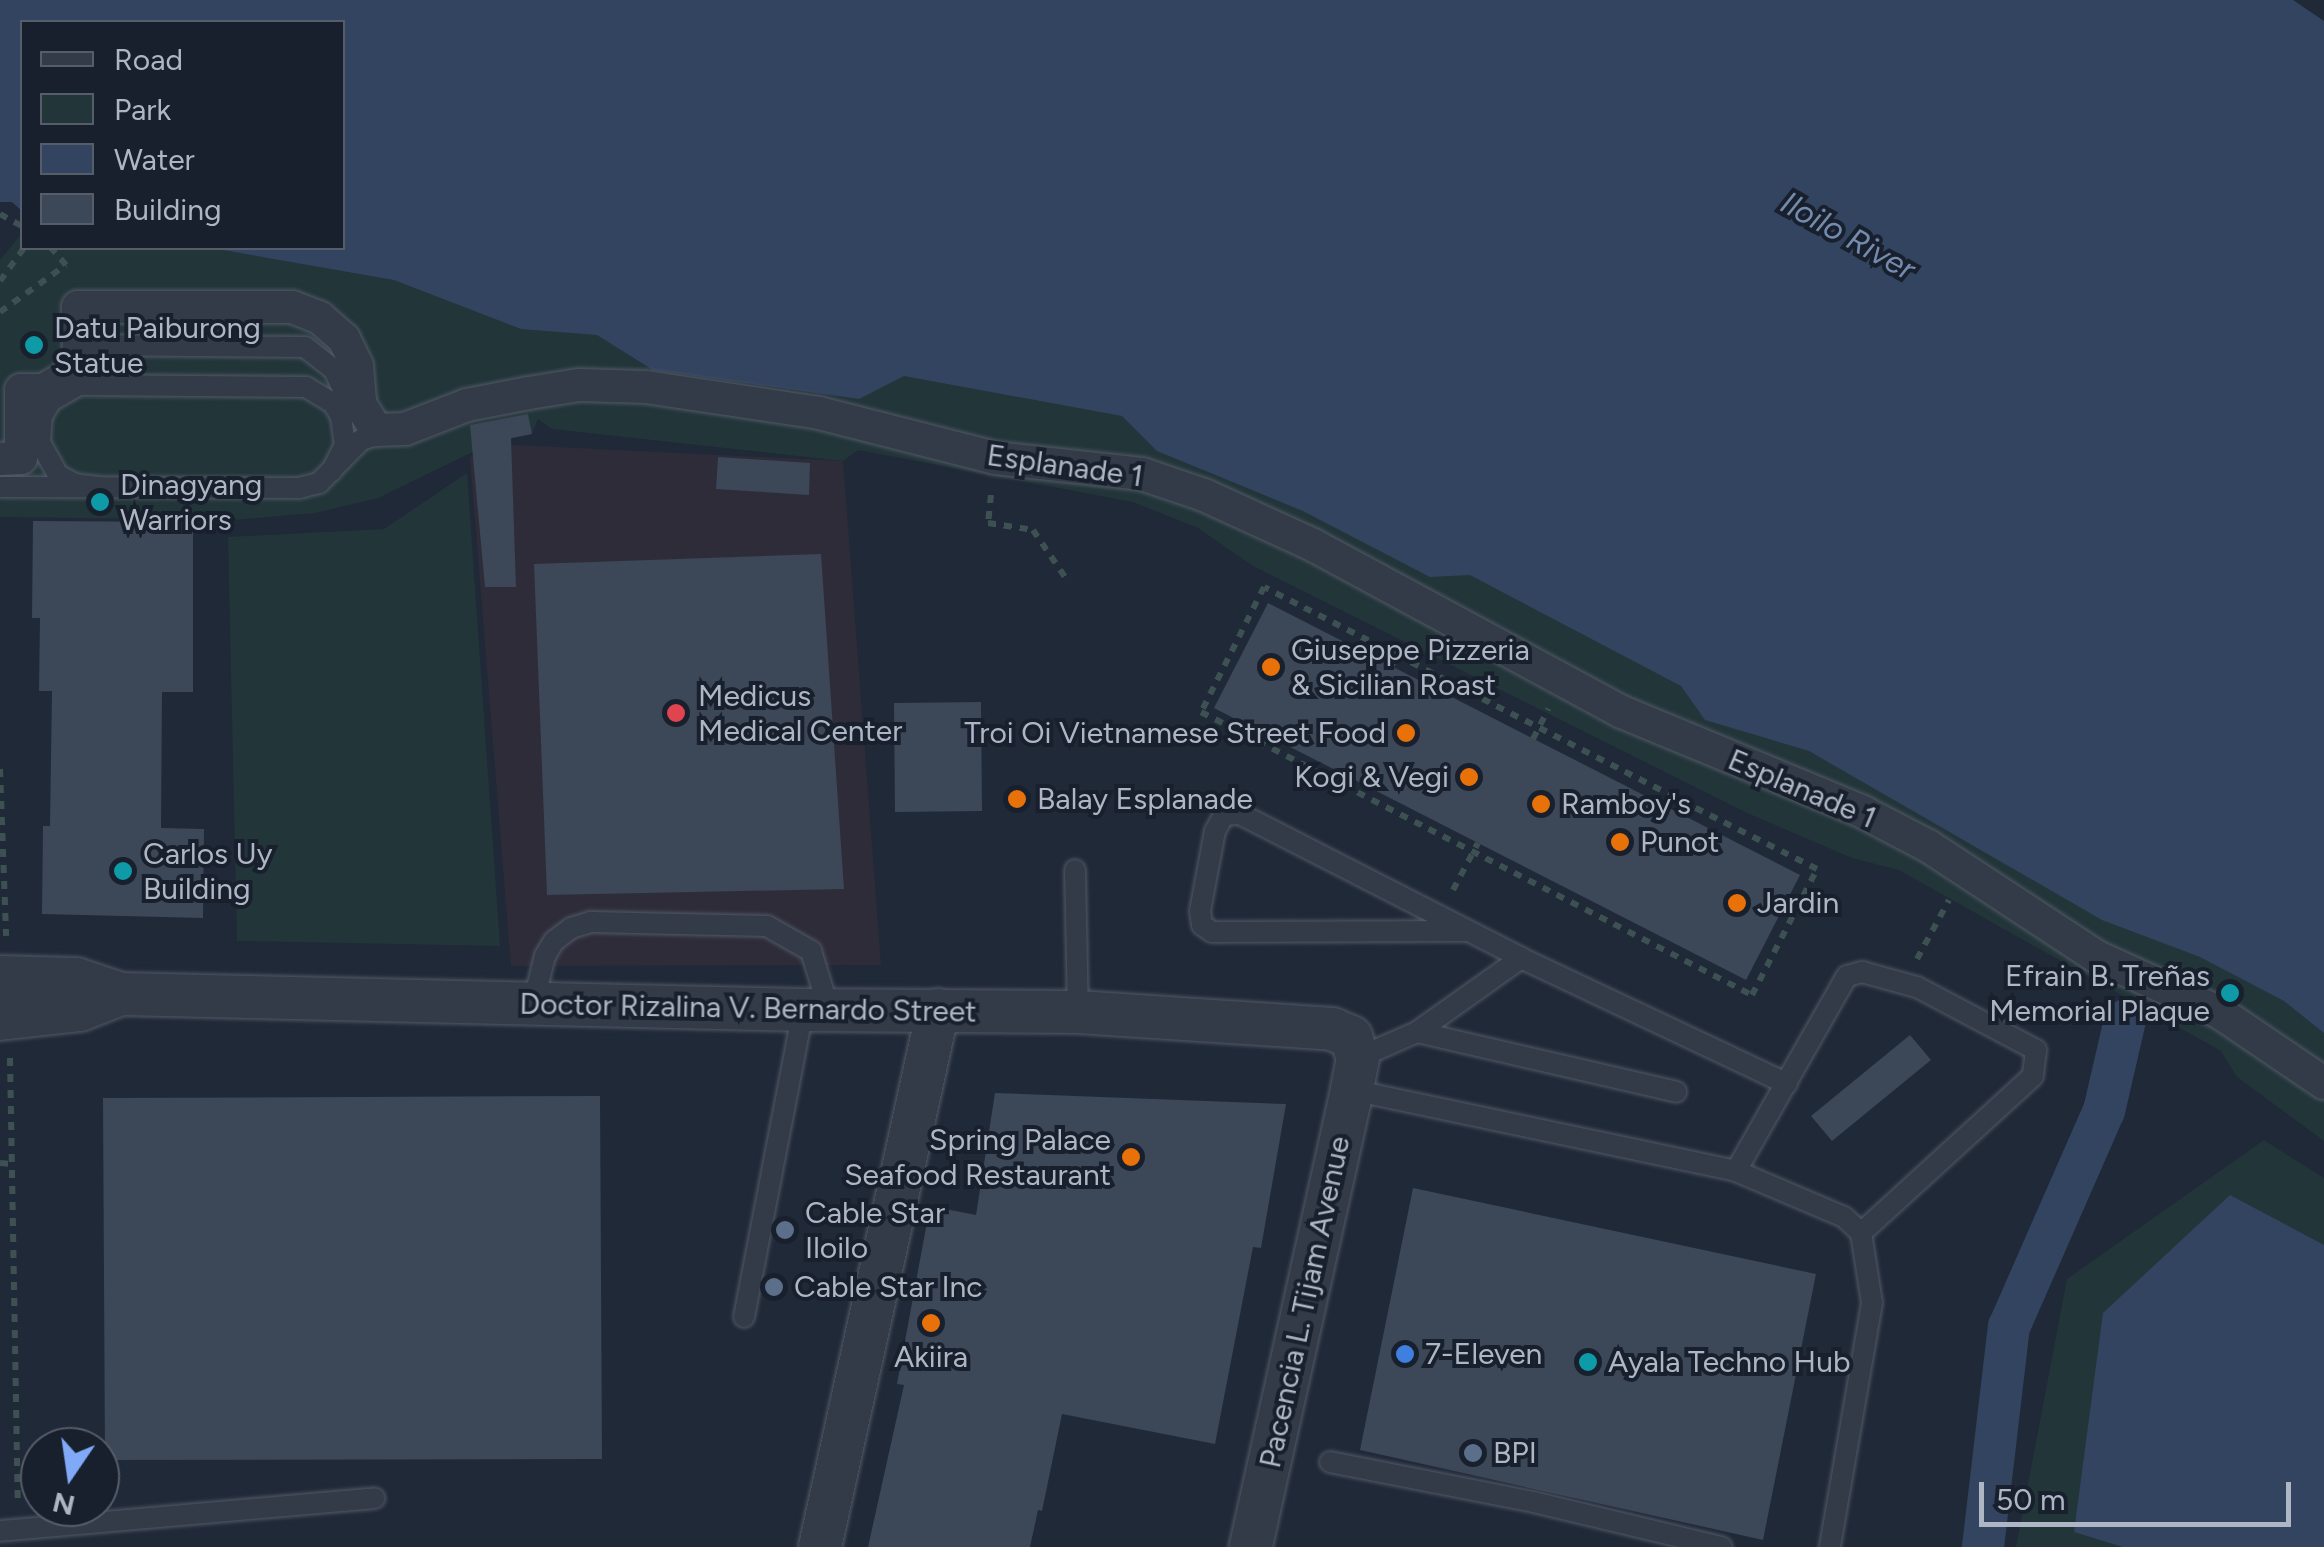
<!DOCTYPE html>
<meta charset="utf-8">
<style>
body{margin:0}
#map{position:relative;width:2324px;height:1547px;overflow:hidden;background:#202938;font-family:Figtree,sans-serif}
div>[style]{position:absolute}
.medical>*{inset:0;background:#2e2c39}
.green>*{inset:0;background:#223539}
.water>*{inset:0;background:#334460}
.canal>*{height:42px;margin:-21px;padding:0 21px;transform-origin:21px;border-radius:21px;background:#334460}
.building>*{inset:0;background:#3c4758}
.path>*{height:6px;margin-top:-3px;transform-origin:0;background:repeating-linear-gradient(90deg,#3d5153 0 8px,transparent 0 16px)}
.roads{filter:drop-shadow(0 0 2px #515966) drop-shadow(0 0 2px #515966)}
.service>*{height:20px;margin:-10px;padding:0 10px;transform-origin:10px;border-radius:10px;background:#343b48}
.pedestrian>*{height:32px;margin:-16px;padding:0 16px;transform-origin:16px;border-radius:16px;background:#343b48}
.minor>*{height:42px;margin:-21px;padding:0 21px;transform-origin:21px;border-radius:21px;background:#343b48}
.dots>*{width:28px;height:28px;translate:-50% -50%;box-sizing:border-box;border:5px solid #19202d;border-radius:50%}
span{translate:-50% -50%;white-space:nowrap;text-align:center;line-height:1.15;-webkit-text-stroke:8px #19202d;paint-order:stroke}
.poi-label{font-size:30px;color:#aeb6c5}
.left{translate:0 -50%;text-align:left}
.right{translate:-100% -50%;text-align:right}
.street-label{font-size:30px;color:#aeb6c5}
.water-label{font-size:32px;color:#758bae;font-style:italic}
.legend{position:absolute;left:20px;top:20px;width:325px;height:230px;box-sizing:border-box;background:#19202d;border:2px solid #555c6a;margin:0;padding:12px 18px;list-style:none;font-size:30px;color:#aeb6c5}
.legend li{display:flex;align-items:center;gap:20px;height:50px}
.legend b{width:50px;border:2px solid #555c6a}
.north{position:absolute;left:20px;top:1427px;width:100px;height:100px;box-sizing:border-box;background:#19202d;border:2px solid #555c6a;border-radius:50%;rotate:193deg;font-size:28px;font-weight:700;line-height:40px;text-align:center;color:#aeb6c5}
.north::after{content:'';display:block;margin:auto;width:35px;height:45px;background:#80a9f8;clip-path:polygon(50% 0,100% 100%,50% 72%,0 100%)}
.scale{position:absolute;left:1979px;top:1482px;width:312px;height:45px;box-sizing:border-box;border:5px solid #aeb6c5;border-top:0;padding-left:12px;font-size:30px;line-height:35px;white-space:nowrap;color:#aeb6c5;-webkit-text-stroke:8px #19202d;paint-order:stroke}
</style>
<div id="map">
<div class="medical">
<i style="clip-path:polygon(515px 445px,843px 461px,881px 965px,511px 966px,470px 457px)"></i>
</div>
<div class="green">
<i style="clip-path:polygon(22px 233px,22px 248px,342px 248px,1021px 353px,2324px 983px,2324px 1141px,2237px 1077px,2221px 1051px,1899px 870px,1852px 858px,1745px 812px,1253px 566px,1198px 528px,1133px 502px,858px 450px,843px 461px,552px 429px,538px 419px,532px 434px,489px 444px,378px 498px,315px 513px,234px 520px,0 517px,0 260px)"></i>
<i style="clip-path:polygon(467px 473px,500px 946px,237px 941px,228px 537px,384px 529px)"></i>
<i style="clip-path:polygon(2264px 1140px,2324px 1178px,2324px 1547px,2016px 1547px,2067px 1279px)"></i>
</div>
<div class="water">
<i style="clip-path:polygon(0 0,2293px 0,2324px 21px,2324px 1033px,2284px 1001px,2200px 957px,2102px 920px,1809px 751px,1705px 720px,1681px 686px,1470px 575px,1430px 577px,1303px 511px,1157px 451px,1122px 416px,904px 376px,859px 399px,653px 370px,597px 335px,521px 329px,394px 280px,212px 248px,342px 248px,342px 22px,22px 22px,22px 211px,12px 202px,0 202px)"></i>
<i style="clip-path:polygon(2230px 1195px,2324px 1245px,2324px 1547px,2123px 1547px,2074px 1532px,2103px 1313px)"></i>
</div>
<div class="canal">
<i style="left:1983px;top:1547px;width:222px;rotate:-83.3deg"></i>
<i style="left:2009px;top:1327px;width:236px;rotate:-66.3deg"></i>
<i style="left:2104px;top:1111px;width:93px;rotate:-77deg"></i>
</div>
<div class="building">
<i style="clip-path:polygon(528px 414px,532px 434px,511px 438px,516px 587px,485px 587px,470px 425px)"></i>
<i style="clip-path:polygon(718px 457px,810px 463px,809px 495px,716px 489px)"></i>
<i style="clip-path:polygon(33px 521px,193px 522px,193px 692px,162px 692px,161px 828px,204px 829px,203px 918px,42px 914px,43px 826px,50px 826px,52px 691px,39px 691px,40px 618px,32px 618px)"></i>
<i style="clip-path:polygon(821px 554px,844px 889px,547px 895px,534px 564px)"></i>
<i style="clip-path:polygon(1268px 603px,1800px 875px,1746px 980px,1214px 708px)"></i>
<i style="clip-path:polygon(981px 702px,982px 811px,895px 812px,894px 703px)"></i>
<i style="clip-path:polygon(1910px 1035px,1931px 1060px,1832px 1141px,1811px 1116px)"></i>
<i style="clip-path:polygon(995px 1093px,1286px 1104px,1261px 1248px,1253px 1247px,1215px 1444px,1062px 1414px,1042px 1511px,1038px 1510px,1030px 1547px,868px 1547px,904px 1385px,897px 1384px,930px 1206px,976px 1215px)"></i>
<i style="clip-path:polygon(600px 1096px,602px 1459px,105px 1460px,103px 1098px)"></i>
<i style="clip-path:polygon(1413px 1188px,1816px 1274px,1763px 1540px,1360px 1450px)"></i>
</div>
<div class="path">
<i style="left:0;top:214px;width:25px;rotate:29deg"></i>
<i style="left:0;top:281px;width:41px;rotate:-54deg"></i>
<i style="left:0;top:312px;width:81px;rotate:-35.5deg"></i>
<i style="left:66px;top:265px;width:23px;rotate:-131deg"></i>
<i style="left:991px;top:495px;width:28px;rotate:96deg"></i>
<i style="left:988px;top:523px;width:46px;rotate:8.8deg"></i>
<i style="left:1033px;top:530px;width:64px;rotate:55.8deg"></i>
<i style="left:1397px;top:655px;width:149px;rotate:-152.9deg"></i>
<i style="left:1264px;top:587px;width:140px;rotate:116.7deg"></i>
<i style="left:1201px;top:712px;width:619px;rotate:27.19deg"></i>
<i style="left:1752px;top:995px;width:142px;rotate:-62.7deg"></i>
<i style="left:1817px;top:869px;width:162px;rotate:-153.3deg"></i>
<i style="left:1391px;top:667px;width:13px;rotate:-63deg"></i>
<i style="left:1397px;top:655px;width:309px;rotate:27.1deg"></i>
<i style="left:1672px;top:796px;width:13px;rotate:119deg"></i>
<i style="left:1533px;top:739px;width:34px;rotate:-63deg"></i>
<i style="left:0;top:769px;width:167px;rotate:87.9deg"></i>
<i style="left:1453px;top:890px;width:53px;rotate:-62deg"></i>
<i style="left:1917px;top:959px;width:67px;rotate:-61.5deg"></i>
<i style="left:10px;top:1058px;width:443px;rotate:89deg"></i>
<i style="left:0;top:1163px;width:11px;rotate:5deg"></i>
</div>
<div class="roads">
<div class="service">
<i style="left:78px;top:345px;width:227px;rotate:0.5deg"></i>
<i style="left:305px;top:347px;width:37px;rotate:38deg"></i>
<i style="left:334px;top:370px;width:38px;rotate:65deg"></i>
<i style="left:0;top:487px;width:299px;rotate:0.2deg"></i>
<i style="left:299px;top:488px;width:21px;rotate:-14deg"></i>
<i style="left:319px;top:483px;width:60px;rotate:-45.7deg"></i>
<i style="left:361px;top:440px;width:25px;rotate:-18deg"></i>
<i style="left:99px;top:487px;width:24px;rotate:-173deg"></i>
<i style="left:75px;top:484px;width:19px;rotate:-152deg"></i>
<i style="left:58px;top:475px;width:38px;rotate:-119deg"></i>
<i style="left:40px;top:442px;width:26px;rotate:-86deg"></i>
<i style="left:42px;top:416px;width:17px;rotate:-59deg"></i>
<i style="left:51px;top:401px;width:32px;rotate:-30deg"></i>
<i style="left:79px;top:385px;width:227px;rotate:0.5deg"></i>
<i style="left:306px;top:387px;width:31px;rotate:31deg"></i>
<i style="left:333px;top:403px;width:16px;rotate:60deg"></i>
<i style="left:341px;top:417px;width:28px;rotate:82deg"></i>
<i style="left:345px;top:445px;width:29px;rotate:117deg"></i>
<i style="left:1075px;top:870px;width:142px;rotate:88.8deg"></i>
<i style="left:1468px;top:931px;width:256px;rotate:179.8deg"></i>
<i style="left:1212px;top:932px;width:12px;rotate:-145deg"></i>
<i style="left:1202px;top:925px;width:14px;rotate:-98deg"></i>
<i style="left:1200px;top:911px;width:81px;rotate:-79.4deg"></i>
<i style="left:1215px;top:831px;width:18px;rotate:-61deg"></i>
<i style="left:1224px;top:815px;width:16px;rotate:-4deg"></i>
<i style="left:1240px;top:814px;width:316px;rotate:27.1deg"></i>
<i style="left:1521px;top:958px;width:294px;rotate:25.3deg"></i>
<i style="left:533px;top:1004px;width:49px;rotate:-76deg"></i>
<i style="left:545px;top:956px;width:17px;rotate:-59deg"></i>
<i style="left:554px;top:941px;width:21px;rotate:-37deg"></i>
<i style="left:571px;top:928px;width:21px;rotate:-17deg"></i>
<i style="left:591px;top:922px;width:176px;rotate:1.3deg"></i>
<i style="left:767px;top:926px;width:51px;rotate:29.6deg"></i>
<i style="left:811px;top:951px;width:62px;rotate:73deg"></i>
<i style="left:1417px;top:1032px;width:266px;rotate:13deg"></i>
<i style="left:1358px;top:1058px;width:64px;rotate:-23.8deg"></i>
<i style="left:1417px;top:1032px;width:128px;rotate:-35.4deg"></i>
<i style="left:1352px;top:1090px;width:392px;rotate:11.9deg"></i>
<i style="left:1736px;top:1171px;width:117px;rotate:23.1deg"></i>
<i style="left:1844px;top:1217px;width:23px;rotate:43deg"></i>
<i style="left:1861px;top:1233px;width:71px;rotate:81.1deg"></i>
<i style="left:1872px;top:1303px;width:248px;rotate:99.8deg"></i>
<i style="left:1736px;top:1171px;width:224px;rotate:-60.4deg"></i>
<i style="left:1847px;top:976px;width:16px;rotate:-15deg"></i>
<i style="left:1862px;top:972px;width:57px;rotate:15.3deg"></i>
<i style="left:1917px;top:987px;width:135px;rotate:27.9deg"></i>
<i style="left:2036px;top:1050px;width:26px;rotate:97deg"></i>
<i style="left:2033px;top:1076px;width:233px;rotate:137.6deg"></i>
<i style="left:744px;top:1317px;width:313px;rotate:-79.1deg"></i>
<i style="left:1330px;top:1462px;width:208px;rotate:11.1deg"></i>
<i style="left:1534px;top:1502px;width:193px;rotate:13.5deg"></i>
<i style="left:0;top:1531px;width:376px;rotate:-5deg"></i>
</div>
<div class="pedestrian">
<i style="left:0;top:459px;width:21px;rotate:-3deg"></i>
<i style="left:21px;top:458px;width:68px;rotate:-90deg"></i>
<i style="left:21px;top:390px;width:23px"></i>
<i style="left:44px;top:390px;width:26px;rotate:-31deg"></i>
<i style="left:66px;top:377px;width:21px;rotate:-51deg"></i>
<i style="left:79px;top:361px;width:54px;rotate:-91.1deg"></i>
<i style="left:78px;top:307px;width:214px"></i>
<i style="left:292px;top:307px;width:30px;rotate:21deg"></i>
<i style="left:320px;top:318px;width:32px;rotate:41deg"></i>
<i style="left:344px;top:339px;width:30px;rotate:64deg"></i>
<i style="left:357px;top:366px;width:38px;rotate:85deg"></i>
<i style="left:360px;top:404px;width:31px;rotate:58deg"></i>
<i style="left:376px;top:430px;width:29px;rotate:-2deg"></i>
<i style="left:405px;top:429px;width:66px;rotate:-21.2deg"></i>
<i style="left:467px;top:405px;width:63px;rotate:-11deg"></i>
<i style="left:529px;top:393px;width:51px;rotate:-9.1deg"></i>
<i style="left:579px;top:385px;width:67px;rotate:1.7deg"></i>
<i style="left:646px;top:387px;width:175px;rotate:8.5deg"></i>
<i style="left:819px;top:413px;width:182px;rotate:14.3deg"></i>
<i style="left:995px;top:458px;width:148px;rotate:6.2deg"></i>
<i style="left:1142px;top:474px;width:65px;rotate:18.7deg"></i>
<i style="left:1204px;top:495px;width:120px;rotate:24.6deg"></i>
<i style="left:1313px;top:545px;width:351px;rotate:28.4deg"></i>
<i style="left:1622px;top:712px;width:261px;rotate:22.5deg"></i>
<i style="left:1863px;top:812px;width:73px;rotate:27.6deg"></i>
<i style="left:1928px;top:846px;width:202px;rotate:33.3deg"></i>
<i style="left:2097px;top:957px;width:134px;rotate:24.3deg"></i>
<i style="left:2219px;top:1012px;width:127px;rotate:34.1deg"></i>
</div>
<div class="minor">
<i style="left:0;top:977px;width:76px;rotate:1.5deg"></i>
<i style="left:76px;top:979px;width:47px;rotate:18.4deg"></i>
<i style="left:121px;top:994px;width:682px;rotate:1.34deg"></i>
<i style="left:803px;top:1010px;width:275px;rotate:0.4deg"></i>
<i style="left:1078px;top:1012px;width:255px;rotate:3.8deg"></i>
<i style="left:1332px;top:1029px;width:21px;rotate:23deg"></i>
<i style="left:1351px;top:1037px;width:22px;rotate:72deg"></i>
<i style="left:1358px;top:1058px;width:33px;rotate:101deg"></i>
<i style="left:1352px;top:1090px;width:468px;rotate:102.5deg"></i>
<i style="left:0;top:1019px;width:81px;rotate:-6.4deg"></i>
<i style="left:80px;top:1010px;width:44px;rotate:-21.3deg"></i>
<i style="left:820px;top:1547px;width:550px;rotate:-77.61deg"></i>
</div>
</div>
<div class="dots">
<i style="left:34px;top:345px;background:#0f9aa8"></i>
<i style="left:100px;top:502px;background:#0f9aa8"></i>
<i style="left:1271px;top:667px;background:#e8710a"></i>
<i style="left:676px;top:713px;background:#e0444e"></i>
<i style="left:1406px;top:733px;background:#e8710a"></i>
<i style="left:1469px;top:777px;background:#e8710a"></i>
<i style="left:1017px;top:799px;background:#e8710a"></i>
<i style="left:1541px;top:804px;background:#e8710a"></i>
<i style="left:1620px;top:842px;background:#e8710a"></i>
<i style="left:123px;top:871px;background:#0f9aa8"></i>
<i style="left:1737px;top:903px;background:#e8710a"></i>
<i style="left:2230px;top:993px;background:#0f9aa8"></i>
<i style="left:1131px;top:1157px;background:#e8710a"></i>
<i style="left:785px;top:1230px;background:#5c6f8a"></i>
<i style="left:774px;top:1287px;background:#5c6f8a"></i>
<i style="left:931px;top:1323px;background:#e8710a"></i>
<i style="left:1405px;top:1354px;background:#3f7fe0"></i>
<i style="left:1588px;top:1362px;background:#0f9aa8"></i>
<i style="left:1473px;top:1453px;background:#5c6f8a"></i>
</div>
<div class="poi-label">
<span class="left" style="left:54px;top:345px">Datu Paiburong<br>Statue</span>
<span class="left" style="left:120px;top:502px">Dinagyang<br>Warriors</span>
<span class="left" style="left:1291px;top:667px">Giuseppe Pizzeria<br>&amp; Sicilian Roast</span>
<span class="left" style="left:698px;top:713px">Medicus<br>Medical Center</span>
<span class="right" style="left:1386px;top:733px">Troi Oi Vietnamese Street Food</span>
<span class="right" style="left:1449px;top:777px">Kogi &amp; Vegi</span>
<span class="left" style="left:1037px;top:799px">Balay Esplanade</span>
<span class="left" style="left:1561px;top:804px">Ramboy's</span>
<span class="left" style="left:1640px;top:842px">Punot</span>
<span class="left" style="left:143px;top:871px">Carlos Uy<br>Building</span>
<span class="left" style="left:1757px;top:903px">Jardin</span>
<span class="right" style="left:2210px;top:993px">Efrain B. Treñas<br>Memorial Plaque</span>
<span class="right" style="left:1111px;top:1157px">Spring Palace<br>Seafood Restaurant</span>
<span class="left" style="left:805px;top:1230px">Cable Star<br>Iloilo</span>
<span class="left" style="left:794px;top:1287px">Cable Star Inc</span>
<span class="left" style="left:1425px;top:1354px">7-Eleven</span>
<span style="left:931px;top:1357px">Akiira</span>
<span class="left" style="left:1608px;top:1362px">Ayala Techno Hub</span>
<span class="left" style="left:1493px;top:1453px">BPI</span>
</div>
<div class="street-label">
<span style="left:1065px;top:466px;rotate:8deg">Esplanade 1</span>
<span style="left:1802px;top:789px;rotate:23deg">Esplanade 1</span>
<span style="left:748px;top:1008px;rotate:1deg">Doctor Rizalina V. Bernardo Street</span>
<span style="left:1305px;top:1302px;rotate:-78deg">Pacencia L. Tijam Avenue</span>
</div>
<div class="water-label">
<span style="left:1848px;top:236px;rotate:29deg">Iloilo River</span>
</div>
<ul class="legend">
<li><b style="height:12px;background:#343b48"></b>Road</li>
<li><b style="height:28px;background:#223539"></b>Park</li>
<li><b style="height:28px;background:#334460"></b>Water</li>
<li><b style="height:28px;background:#3c4758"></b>Building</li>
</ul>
<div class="north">N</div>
<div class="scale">50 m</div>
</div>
